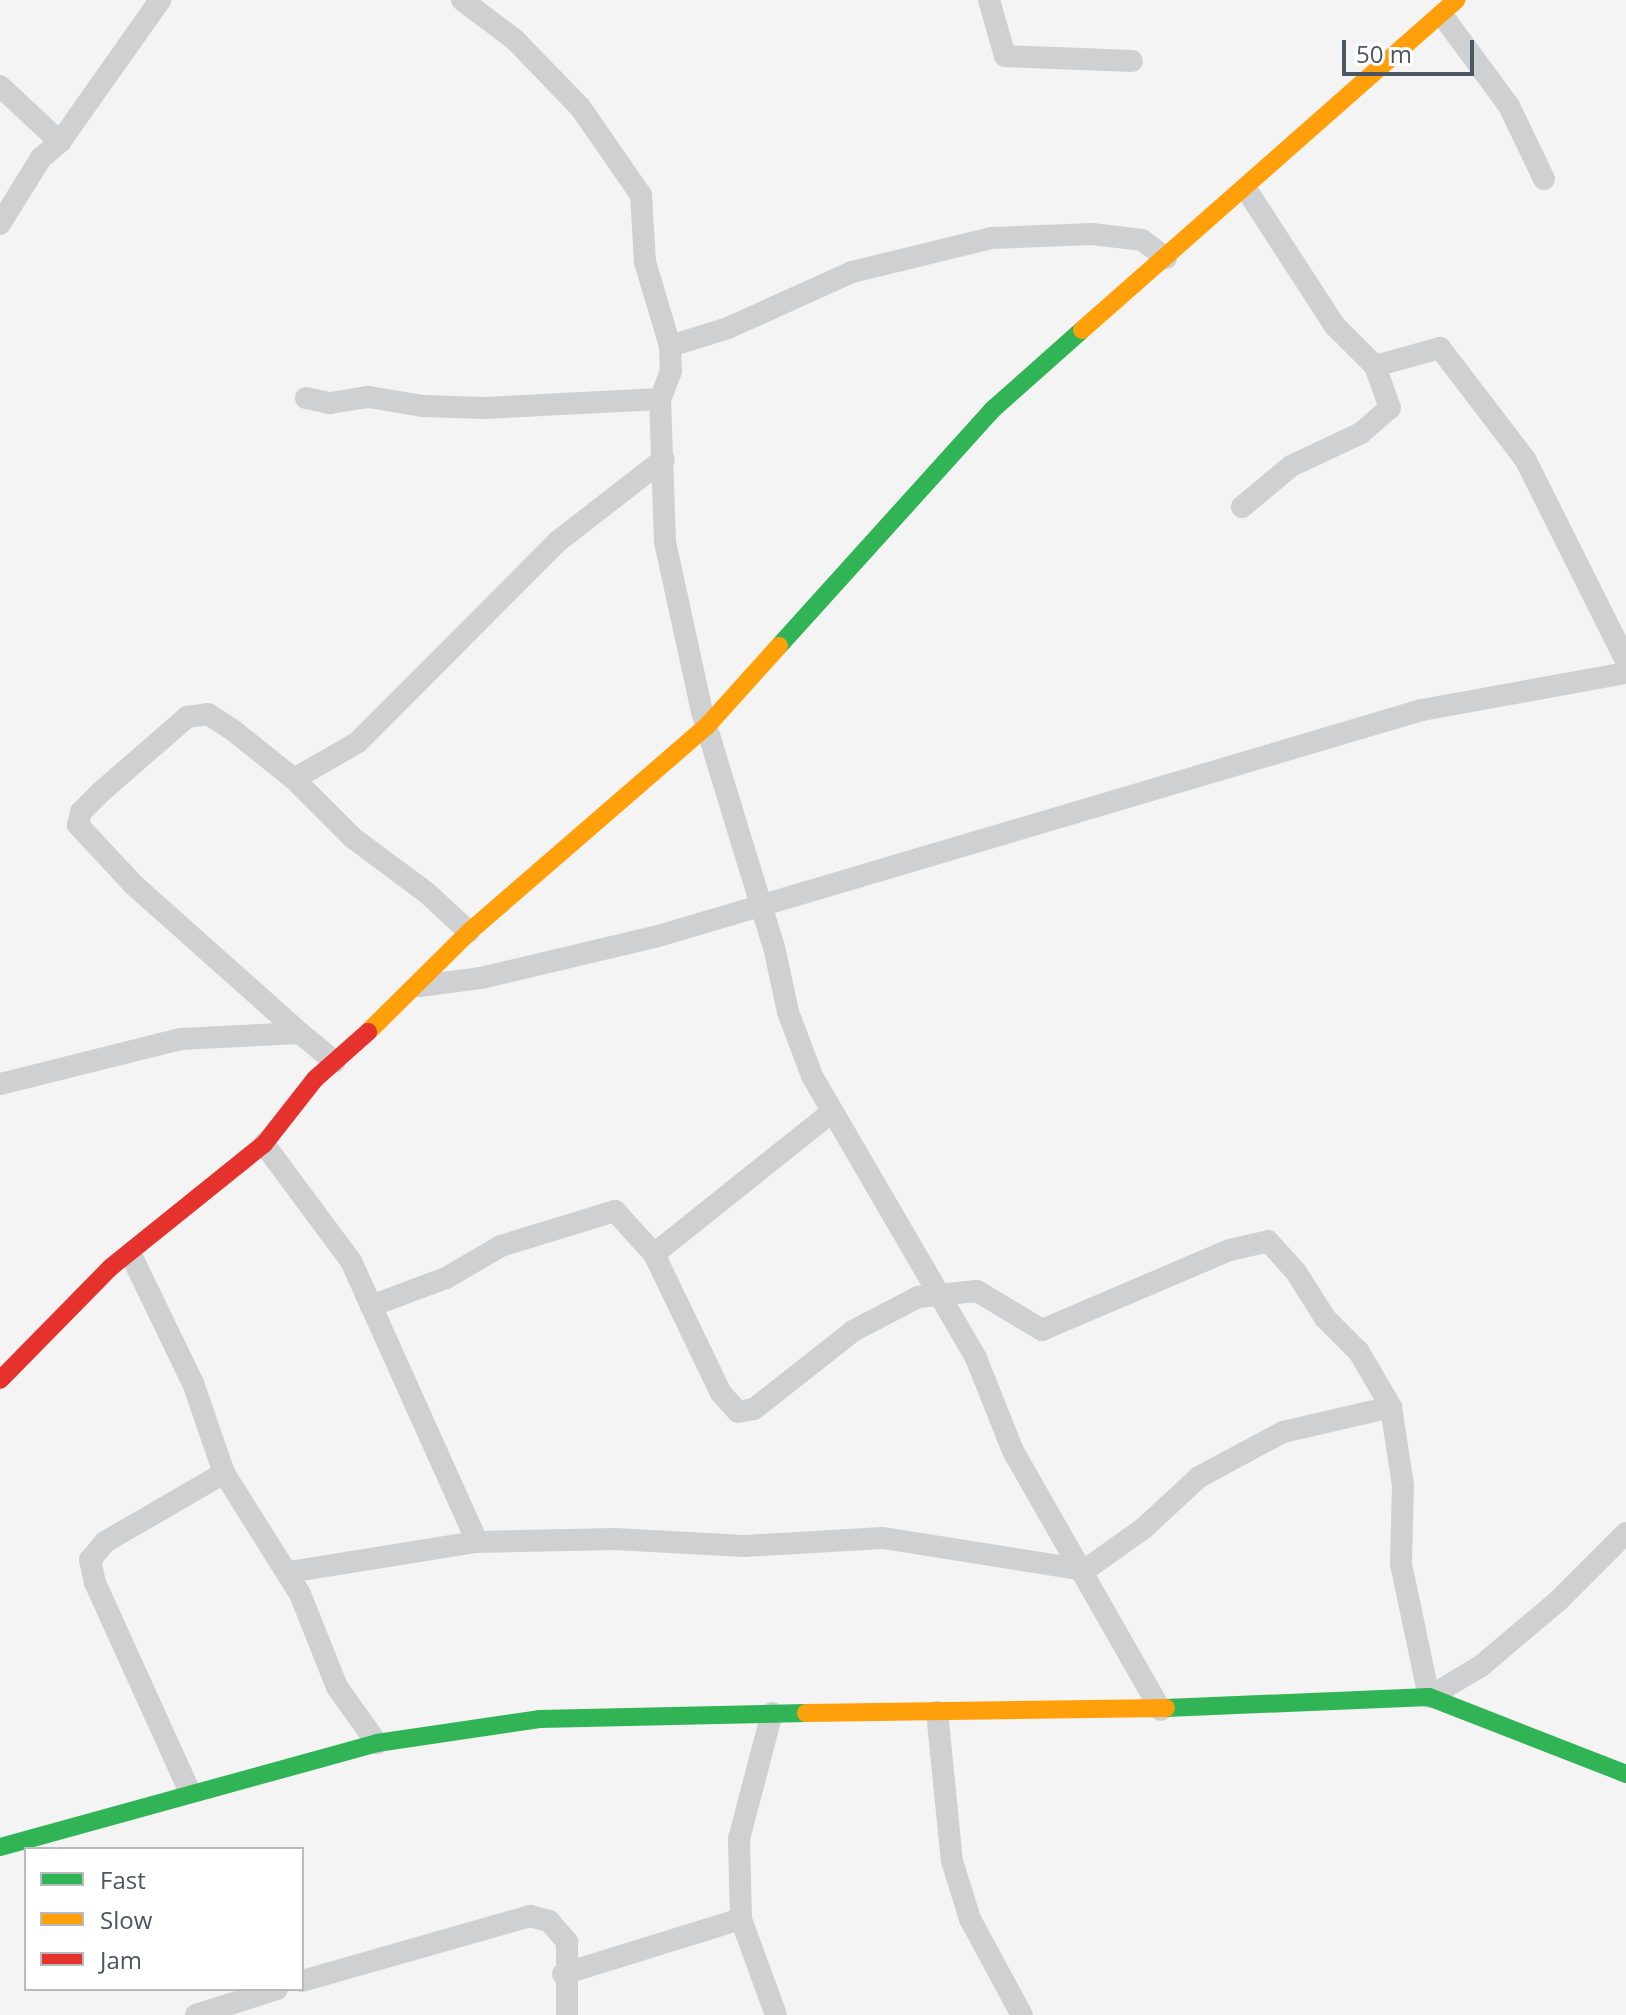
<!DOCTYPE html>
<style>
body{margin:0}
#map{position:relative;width:1626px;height:2015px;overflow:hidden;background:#f4f4f4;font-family:"Open Sans",sans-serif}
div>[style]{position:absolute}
.street>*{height:22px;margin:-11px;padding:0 11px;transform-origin:11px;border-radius:11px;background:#ced0d2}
.fast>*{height:18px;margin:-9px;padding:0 9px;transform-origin:9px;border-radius:9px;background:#30b455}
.slow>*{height:18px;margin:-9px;padding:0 9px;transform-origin:9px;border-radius:9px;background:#ff9f0a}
.jam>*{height:18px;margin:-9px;padding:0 9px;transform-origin:9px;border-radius:9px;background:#e5322d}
span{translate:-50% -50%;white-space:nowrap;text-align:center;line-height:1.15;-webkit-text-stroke:7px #fff;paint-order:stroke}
.legend{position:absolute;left:24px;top:1847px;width:280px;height:144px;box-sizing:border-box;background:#fff;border:2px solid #b7bbc0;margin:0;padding:10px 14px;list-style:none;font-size:24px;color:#4a5661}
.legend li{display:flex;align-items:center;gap:16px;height:40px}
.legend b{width:40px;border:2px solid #b7bbc0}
.scale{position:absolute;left:1342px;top:40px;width:132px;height:36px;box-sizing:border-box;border:4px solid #4a5661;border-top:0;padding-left:10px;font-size:24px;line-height:28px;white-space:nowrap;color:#4a5661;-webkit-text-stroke:6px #fff;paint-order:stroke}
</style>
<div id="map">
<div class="street">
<i style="left:462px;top:0;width:65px;rotate:36.9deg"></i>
<i style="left:514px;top:39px;width:95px;rotate:45.9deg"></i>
<i style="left:580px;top:107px;width:107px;rotate:55.3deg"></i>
<i style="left:641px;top:195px;width:67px;rotate:86.6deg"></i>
<i style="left:645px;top:262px;width:88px;rotate:73.4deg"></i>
<i style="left:670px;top:346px;width:25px;rotate:88deg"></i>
<i style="left:671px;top:371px;width:30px;rotate:111deg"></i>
<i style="left:660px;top:399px;width:143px;rotate:88deg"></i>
<i style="left:665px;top:542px;width:174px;rotate:77.7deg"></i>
<i style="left:702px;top:712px;width:246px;rotate:73deg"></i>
<i style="left:774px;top:947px;width:66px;rotate:77.8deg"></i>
<i style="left:788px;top:1012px;width:68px;rotate:69.4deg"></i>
<i style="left:812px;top:1076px;width:326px;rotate:59.8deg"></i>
<i style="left:976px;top:1358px;width:100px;rotate:68.3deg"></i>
<i style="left:1013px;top:1451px;width:298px;rotate:60.3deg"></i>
<i style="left:989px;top:0;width:58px;rotate:74.1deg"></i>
<i style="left:1005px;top:56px;width:127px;rotate:2.3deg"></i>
<i style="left:1442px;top:15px;width:113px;rotate:53.6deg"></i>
<i style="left:1509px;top:106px;width:81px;rotate:64.4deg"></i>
<i style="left:0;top:86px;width:82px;rotate:43deg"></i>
<i style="left:1246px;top:189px;width:163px;rotate:57deg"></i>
<i style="left:1335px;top:326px;width:57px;rotate:45deg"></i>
<i style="left:1375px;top:366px;width:67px;rotate:-15.5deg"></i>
<i style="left:1440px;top:348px;width:140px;rotate:52.6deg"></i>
<i style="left:1525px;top:459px;width:226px;rotate:63.4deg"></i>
<i style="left:0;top:224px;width:78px;rotate:-58.2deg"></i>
<i style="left:41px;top:158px;width:25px;rotate:-40deg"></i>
<i style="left:60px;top:142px;width:174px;rotate:-54.8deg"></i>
<i style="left:670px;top:346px;width:61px;rotate:-17.2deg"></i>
<i style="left:728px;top:328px;width:136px;rotate:-24.3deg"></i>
<i style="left:852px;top:272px;width:143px;rotate:-13.7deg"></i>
<i style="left:991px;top:238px;width:101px;rotate:-2.3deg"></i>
<i style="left:1092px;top:234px;width:50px;rotate:6.8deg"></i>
<i style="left:1142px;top:240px;width:30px;rotate:37deg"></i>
<i style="left:306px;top:398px;width:25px;rotate:12deg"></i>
<i style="left:330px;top:403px;width:39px;rotate:-9deg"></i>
<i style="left:369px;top:397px;width:55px;rotate:9.5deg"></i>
<i style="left:423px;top:406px;width:61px;rotate:1.9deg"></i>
<i style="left:484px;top:408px;width:176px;rotate:-2.9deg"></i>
<i style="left:1242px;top:507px;width:64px;rotate:-39.9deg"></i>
<i style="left:1291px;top:466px;width:77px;rotate:-25.2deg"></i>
<i style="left:1361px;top:433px;width:38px;rotate:-41deg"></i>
<i style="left:1390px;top:408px;width:45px;rotate:-109.7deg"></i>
<i style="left:294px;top:779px;width:74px;rotate:-30deg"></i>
<i style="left:358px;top:742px;width:282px;rotate:-45.1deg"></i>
<i style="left:557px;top:542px;width:135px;rotate:-37.8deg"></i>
<i style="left:420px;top:986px;width:62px;rotate:-7.5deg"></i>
<i style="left:481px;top:978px;width:179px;rotate:-13.3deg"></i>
<i style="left:655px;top:937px;width:800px;rotate:-16.49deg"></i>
<i style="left:1422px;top:710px;width:207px;rotate:-10.3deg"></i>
<i style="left:300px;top:1033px;width:224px;rotate:-138.3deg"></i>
<i style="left:133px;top:884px;width:81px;rotate:-133deg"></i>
<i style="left:78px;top:825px;width:13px;rotate:-77deg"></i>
<i style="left:81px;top:812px;width:30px;rotate:-45deg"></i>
<i style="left:102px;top:791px;width:113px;rotate:-41deg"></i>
<i style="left:187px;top:717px;width:21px;rotate:-8deg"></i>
<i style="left:208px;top:714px;width:31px;rotate:33deg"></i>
<i style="left:234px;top:731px;width:77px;rotate:38.7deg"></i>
<i style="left:294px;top:779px;width:83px;rotate:45deg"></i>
<i style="left:353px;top:838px;width:92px;rotate:36.6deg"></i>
<i style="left:427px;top:893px;width:57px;rotate:42.9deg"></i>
<i style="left:0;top:1084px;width:187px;rotate:-14deg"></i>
<i style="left:181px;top:1039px;width:119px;rotate:-2.9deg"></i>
<i style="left:300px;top:1033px;width:45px;rotate:39.6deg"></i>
<i style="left:264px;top:1144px;width:146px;rotate:53.4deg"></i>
<i style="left:351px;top:1261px;width:308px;rotate:65.8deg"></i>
<i style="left:654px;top:1254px;width:228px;rotate:-38.6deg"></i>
<i style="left:131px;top:1255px;width:142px;rotate:64.2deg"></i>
<i style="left:193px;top:1383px;width:95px;rotate:71deg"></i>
<i style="left:224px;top:1473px;width:143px;rotate:57.9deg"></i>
<i style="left:300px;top:1594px;width:100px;rotate:68.3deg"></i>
<i style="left:337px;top:1687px;width:69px;rotate:54.5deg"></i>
<i style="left:371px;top:1306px;width:80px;rotate:-20.5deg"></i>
<i style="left:446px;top:1278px;width:64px;rotate:-30.2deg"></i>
<i style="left:501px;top:1246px;width:119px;rotate:-17.1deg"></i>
<i style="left:615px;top:1211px;width:58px;rotate:47.8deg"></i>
<i style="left:654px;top:1254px;width:154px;rotate:64.3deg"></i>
<i style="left:721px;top:1393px;width:25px;rotate:48deg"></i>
<i style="left:738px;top:1412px;width:16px;rotate:-11deg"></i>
<i style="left:754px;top:1409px;width:126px;rotate:-38.2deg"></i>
<i style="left:853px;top:1331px;width:73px;rotate:-27.6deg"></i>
<i style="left:918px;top:1297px;width:59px;rotate:-5.8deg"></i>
<i style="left:977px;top:1291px;width:76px;rotate:31deg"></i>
<i style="left:1042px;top:1330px;width:204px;rotate:-23.1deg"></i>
<i style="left:1230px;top:1250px;width:39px;rotate:-13deg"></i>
<i style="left:1268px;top:1241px;width:42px;rotate:47.9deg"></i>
<i style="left:1296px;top:1272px;width:54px;rotate:57.8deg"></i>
<i style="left:1325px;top:1318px;width:48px;rotate:45deg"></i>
<i style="left:1359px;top:1352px;width:64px;rotate:59.8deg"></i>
<i style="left:1391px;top:1407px;width:79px;rotate:81.3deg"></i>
<i style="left:1403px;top:1485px;width:79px;rotate:91.5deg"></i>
<i style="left:1401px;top:1564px;width:136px;rotate:78.1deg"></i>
<i style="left:1429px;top:1697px;width:61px;rotate:-30.8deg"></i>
<i style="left:1481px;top:1666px;width:101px;rotate:-40.2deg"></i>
<i style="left:1558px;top:1601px;width:96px;rotate:-45deg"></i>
<i style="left:289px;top:1572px;width:190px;rotate:-9.1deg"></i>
<i style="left:477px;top:1542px;width:138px;rotate:-1.2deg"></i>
<i style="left:615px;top:1539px;width:129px;rotate:3.1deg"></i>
<i style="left:744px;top:1546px;width:139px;rotate:-3.3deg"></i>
<i style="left:883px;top:1538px;width:205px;rotate:9deg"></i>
<i style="left:1085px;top:1570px;width:72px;rotate:-35.4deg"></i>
<i style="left:1144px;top:1528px;width:75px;rotate:-42.8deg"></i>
<i style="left:1199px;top:1477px;width:95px;rotate:-28.2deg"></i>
<i style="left:1283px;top:1432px;width:111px;rotate:-13deg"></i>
<i style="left:937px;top:1712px;width:150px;rotate:84.3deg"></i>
<i style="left:952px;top:1861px;width:61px;rotate:72.8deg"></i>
<i style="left:970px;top:1919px;width:109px;rotate:61.6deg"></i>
<i style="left:772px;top:1713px;width:130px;rotate:104.7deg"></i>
<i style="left:739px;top:1839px;width:80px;rotate:88.6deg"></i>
<i style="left:741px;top:1919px;width:102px;rotate:70deg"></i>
<i style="left:189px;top:1790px;width:227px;rotate:-114.4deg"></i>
<i style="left:95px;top:1583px;width:24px;rotate:-102deg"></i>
<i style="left:90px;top:1560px;width:23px;rotate:-50deg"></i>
<i style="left:105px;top:1542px;width:138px;rotate:-30.1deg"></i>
<i style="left:563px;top:1974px;width:186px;rotate:-17.2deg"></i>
<i style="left:302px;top:1981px;width:237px;rotate:-15.9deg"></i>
<i style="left:530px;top:1916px;width:20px;rotate:15deg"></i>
<i style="left:549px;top:1921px;width:28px;rotate:49deg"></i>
<i style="left:567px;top:1942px;width:73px;rotate:90deg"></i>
<i style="left:196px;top:2015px;width:85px;rotate:-17.8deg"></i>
</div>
<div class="fast">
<i style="left:779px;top:646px;width:318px;rotate:-47.9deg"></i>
<i style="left:992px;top:410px;width:120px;rotate:-41.6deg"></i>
<i style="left:1166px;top:1708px;width:263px;rotate:-2.4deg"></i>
<i style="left:1429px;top:1697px;width:212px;rotate:21.3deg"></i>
<i style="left:0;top:1847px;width:391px;rotate:-15.4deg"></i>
<i style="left:377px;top:1743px;width:164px;rotate:-8.4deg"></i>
<i style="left:539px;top:1719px;width:267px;rotate:-1.3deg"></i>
</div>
<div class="slow">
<i style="left:1082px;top:330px;width:499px;rotate:-41.4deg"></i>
<i style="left:368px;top:1032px;width:142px;rotate:-44.7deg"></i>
<i style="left:469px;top:932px;width:313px;rotate:-40.9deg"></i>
<i style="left:706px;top:727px;width:109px;rotate:-48deg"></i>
<i style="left:806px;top:1713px;width:360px;rotate:-0.8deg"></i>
</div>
<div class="jam">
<i style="left:0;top:1380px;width:158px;rotate:-45.5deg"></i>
<i style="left:111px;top:1267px;width:196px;rotate:-38.8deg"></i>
<i style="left:264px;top:1144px;width:83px;rotate:-51.9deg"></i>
<i style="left:315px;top:1079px;width:71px;rotate:-41.6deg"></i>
</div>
<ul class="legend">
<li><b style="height:10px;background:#30b455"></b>Fast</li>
<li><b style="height:10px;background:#ff9f0a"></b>Slow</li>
<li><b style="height:10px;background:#e5322d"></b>Jam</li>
</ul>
<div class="scale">50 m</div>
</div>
